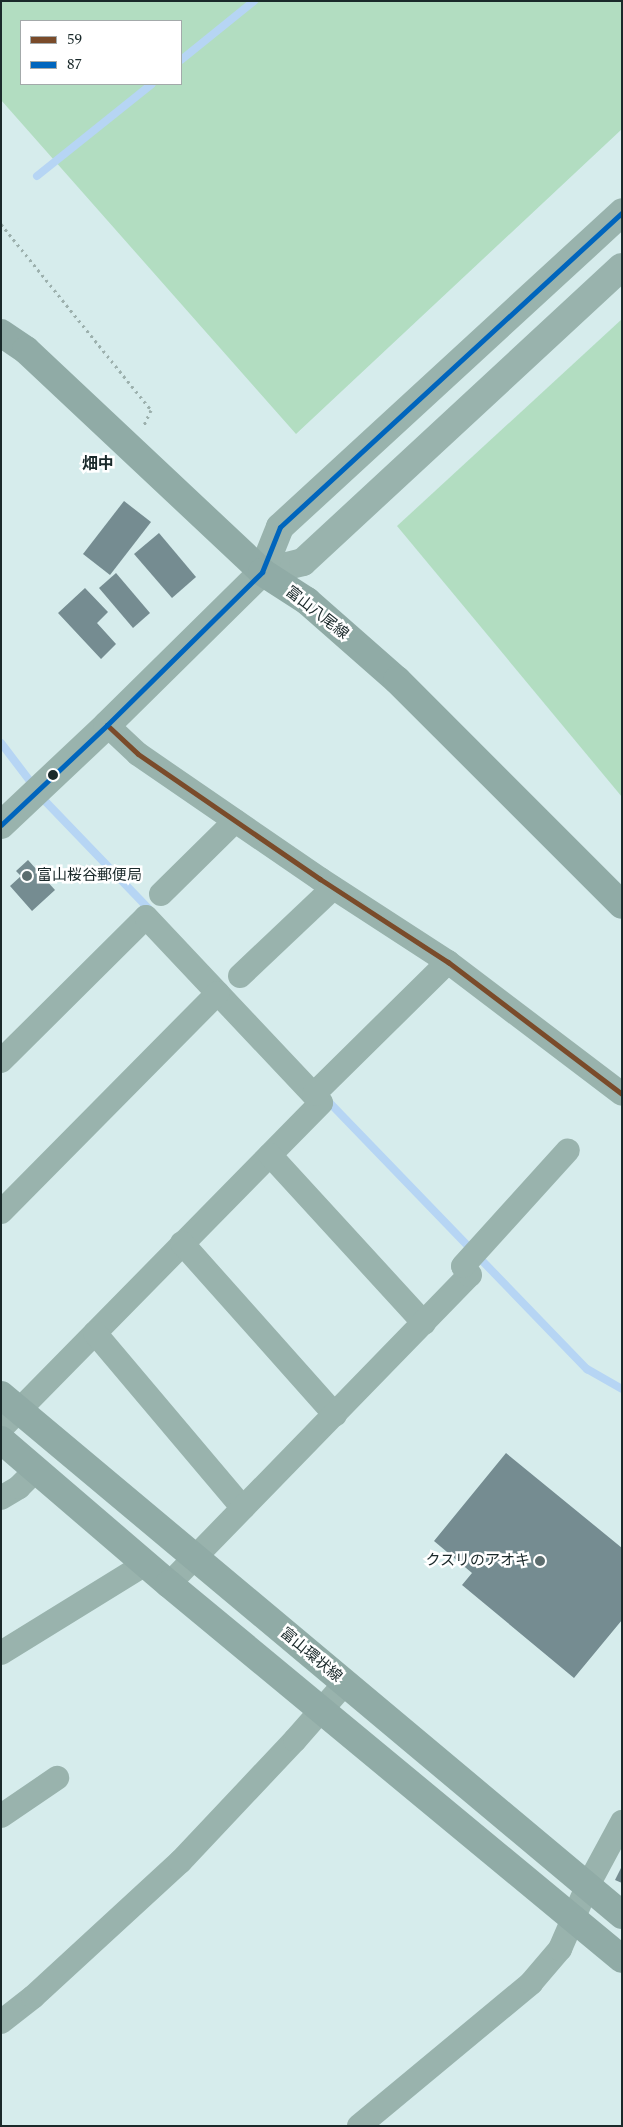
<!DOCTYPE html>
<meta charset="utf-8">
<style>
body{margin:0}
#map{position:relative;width:623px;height:2127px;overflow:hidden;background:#d6ecec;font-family:Spectral,"Noto Sans JP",serif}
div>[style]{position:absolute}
.green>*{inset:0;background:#b2ddc1}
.stream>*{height:8px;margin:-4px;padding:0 4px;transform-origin:4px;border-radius:4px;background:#b6d5f4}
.building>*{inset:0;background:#758c91}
.path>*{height:3px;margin-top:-1.5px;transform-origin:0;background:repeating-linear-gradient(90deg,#9cb0ad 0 2.5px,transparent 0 6.5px)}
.minor>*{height:24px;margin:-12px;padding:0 12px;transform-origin:12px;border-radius:12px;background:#99b3ad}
.tertiary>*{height:28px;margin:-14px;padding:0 14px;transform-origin:14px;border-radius:14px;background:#99b3ad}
.primary>*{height:28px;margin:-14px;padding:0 14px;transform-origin:14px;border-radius:14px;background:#90aba6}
.bus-1>*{height:5px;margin:-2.5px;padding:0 2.5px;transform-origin:2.5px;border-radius:2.5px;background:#7a4b2a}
.bus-2>*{height:5px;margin:-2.5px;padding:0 2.5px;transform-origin:2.5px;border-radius:2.5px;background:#0065bd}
.dots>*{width:14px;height:14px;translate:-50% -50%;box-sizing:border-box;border:2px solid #fff;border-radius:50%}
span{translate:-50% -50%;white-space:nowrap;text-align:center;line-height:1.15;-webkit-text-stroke:5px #fff;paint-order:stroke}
.street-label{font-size:15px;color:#1a292a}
.poi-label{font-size:15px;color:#1a292a}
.left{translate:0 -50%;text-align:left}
.right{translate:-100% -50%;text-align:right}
.neighbourhood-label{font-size:16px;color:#1a292a;font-weight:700}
.frame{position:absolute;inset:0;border:2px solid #1a292a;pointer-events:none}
.legend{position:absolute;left:20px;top:20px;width:162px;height:65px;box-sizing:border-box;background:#fff;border:1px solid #a3a9aa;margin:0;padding:6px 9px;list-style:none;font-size:15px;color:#1a292a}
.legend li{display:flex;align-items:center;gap:10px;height:25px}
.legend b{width:25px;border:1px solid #a3a9aa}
</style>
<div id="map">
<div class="green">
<i style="clip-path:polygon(evenodd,1px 1px,622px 1px,622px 129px,296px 434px,1px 100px,1px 1px,21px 21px,181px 21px,181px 84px,21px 84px,21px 21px)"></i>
<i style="clip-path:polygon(622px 319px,622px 797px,397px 526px)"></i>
</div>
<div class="stream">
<i style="left:181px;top:60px;width:94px;rotate:-38.9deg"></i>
<i style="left:37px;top:176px;width:147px;rotate:-38.7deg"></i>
<i style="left:1px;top:743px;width:74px;rotate:52.7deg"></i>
<i style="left:46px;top:802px;width:154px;rotate:46.1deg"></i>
<i style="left:326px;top:1099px;width:376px;rotate:46deg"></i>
<i style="left:587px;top:1369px;width:40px;rotate:29.7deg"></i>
</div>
<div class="building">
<i style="clip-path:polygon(124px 501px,151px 522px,110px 575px,83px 554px)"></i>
<i style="clip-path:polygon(159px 533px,196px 577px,172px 598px,134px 554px)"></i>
<i style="clip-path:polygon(116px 573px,150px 613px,133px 628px,99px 588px)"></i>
<i style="clip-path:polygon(85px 588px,108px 612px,97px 623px,116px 644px,101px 659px,58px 613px)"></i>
<i style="clip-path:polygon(28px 860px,55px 890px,32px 911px,10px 886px,21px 876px,16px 871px)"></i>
<i style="clip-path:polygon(506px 1453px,622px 1548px,622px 1620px,574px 1678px,462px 1585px,472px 1573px,434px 1541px)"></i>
<i style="clip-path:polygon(622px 1866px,622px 1883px,615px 1880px)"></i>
</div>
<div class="path">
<i style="left:1px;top:224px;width:239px;rotate:51.1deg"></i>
<i style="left:151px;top:410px;width:17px;rotate:115deg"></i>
</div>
<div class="minor">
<i style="left:107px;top:725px;width:42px;rotate:43.1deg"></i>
<i style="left:138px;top:754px;width:221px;rotate:34.5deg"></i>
<i style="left:320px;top:879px;width:153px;rotate:33deg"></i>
<i style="left:448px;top:962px;width:218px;rotate:37.2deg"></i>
<i style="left:161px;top:894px;width:104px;rotate:-44.6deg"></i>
<i style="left:240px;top:976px;width:128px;rotate:-43.4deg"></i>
<i style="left:1px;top:1061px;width:204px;rotate:-44.8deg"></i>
<i style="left:146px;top:917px;width:255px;rotate:46.7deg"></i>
<i style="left:321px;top:1103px;width:457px;rotate:134.5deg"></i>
<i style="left:314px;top:1094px;width:188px;rotate:-44.6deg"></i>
<i style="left:270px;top:1155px;width:228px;rotate:47.5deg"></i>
<i style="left:1px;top:1212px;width:308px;rotate:-45.3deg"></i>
<i style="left:182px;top:1243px;width:230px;rotate:48.3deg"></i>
<i style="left:95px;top:1333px;width:229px;rotate:49.8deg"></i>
<i style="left:1px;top:1498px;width:21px;rotate:-31deg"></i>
<i style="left:19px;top:1487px;width:24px;rotate:-45deg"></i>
<i style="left:169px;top:1584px;width:431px;rotate:-45.8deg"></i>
<i style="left:470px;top:1275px;width:11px;rotate:-128deg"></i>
<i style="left:463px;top:1266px;width:156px;rotate:-47.8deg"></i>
<i style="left:1px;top:1653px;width:169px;rotate:-31.7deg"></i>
<i style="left:1px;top:1816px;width:68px;rotate:-34.2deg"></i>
<i style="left:1px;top:2022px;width:41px;rotate:-38deg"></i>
<i style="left:33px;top:1997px;width:200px;rotate:-42.6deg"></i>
<i style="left:180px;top:1862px;width:168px;rotate:-46.7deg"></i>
<i style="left:295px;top:1740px;width:76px;rotate:-48.7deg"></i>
<i style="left:359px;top:2126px;width:224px;rotate:-39.7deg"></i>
<i style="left:531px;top:1983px;width:45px;rotate:-49.5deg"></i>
<i style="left:560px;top:1949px;width:68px;rotate:-66.5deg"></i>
<i style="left:587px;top:1887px;width:74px;rotate:-61.7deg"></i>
</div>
<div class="tertiary">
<i style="left:262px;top:572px;width:42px;rotate:-13.7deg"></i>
<i style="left:303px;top:562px;width:434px;rotate:-42.8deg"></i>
<i style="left:1px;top:825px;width:146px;rotate:-43.3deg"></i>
<i style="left:107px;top:725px;width:218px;rotate:-44.6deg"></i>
<i style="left:262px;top:572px;width:48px;rotate:-68.2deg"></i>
<i style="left:280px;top:527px;width:465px;rotate:-42.6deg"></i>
</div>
<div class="primary">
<i style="left:1px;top:333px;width:30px;rotate:34deg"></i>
<i style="left:26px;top:350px;width:324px;rotate:43.2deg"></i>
<i style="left:262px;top:572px;width:54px;rotate:32.8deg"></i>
<i style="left:307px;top:601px;width:120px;rotate:41.3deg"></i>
<i style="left:397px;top:680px;width:318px;rotate:45deg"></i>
<i style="left:1px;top:1395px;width:810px;rotate:39.94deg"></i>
<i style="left:1px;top:1440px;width:221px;rotate:40.6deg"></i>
<i style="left:169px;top:1584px;width:588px;rotate:39.62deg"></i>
</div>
<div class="bus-1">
<i style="left:107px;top:725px;width:42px;rotate:43.1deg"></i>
<i style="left:138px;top:754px;width:221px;rotate:34.5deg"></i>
<i style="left:320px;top:879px;width:153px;rotate:33deg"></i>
<i style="left:448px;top:962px;width:218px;rotate:37.2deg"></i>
</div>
<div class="bus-2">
<i style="left:1px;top:825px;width:146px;rotate:-43.3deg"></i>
<i style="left:107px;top:725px;width:218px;rotate:-44.6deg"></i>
<i style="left:262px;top:572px;width:48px;rotate:-68.2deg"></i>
<i style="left:280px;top:527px;width:465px;rotate:-42.6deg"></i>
</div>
<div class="dots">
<i style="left:53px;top:775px;background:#1a292a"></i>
<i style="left:27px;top:876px;background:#5c6d6e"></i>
<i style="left:540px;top:1561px;background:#5c6d6e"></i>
</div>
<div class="street-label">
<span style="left:317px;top:613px;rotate:38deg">富山八尾線</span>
<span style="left:311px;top:1655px;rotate:40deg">富山環状線</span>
</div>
<div class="poi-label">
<span class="left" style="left:37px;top:876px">富山桜谷郵便局</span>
<span class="right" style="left:530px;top:1561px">クスリのアオキ</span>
</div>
<div class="neighbourhood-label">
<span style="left:98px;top:464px">畑中</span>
</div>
<div class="frame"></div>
<ul class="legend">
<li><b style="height:6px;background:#7a4b2a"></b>59</li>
<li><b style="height:6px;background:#0065bd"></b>87</li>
</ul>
</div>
